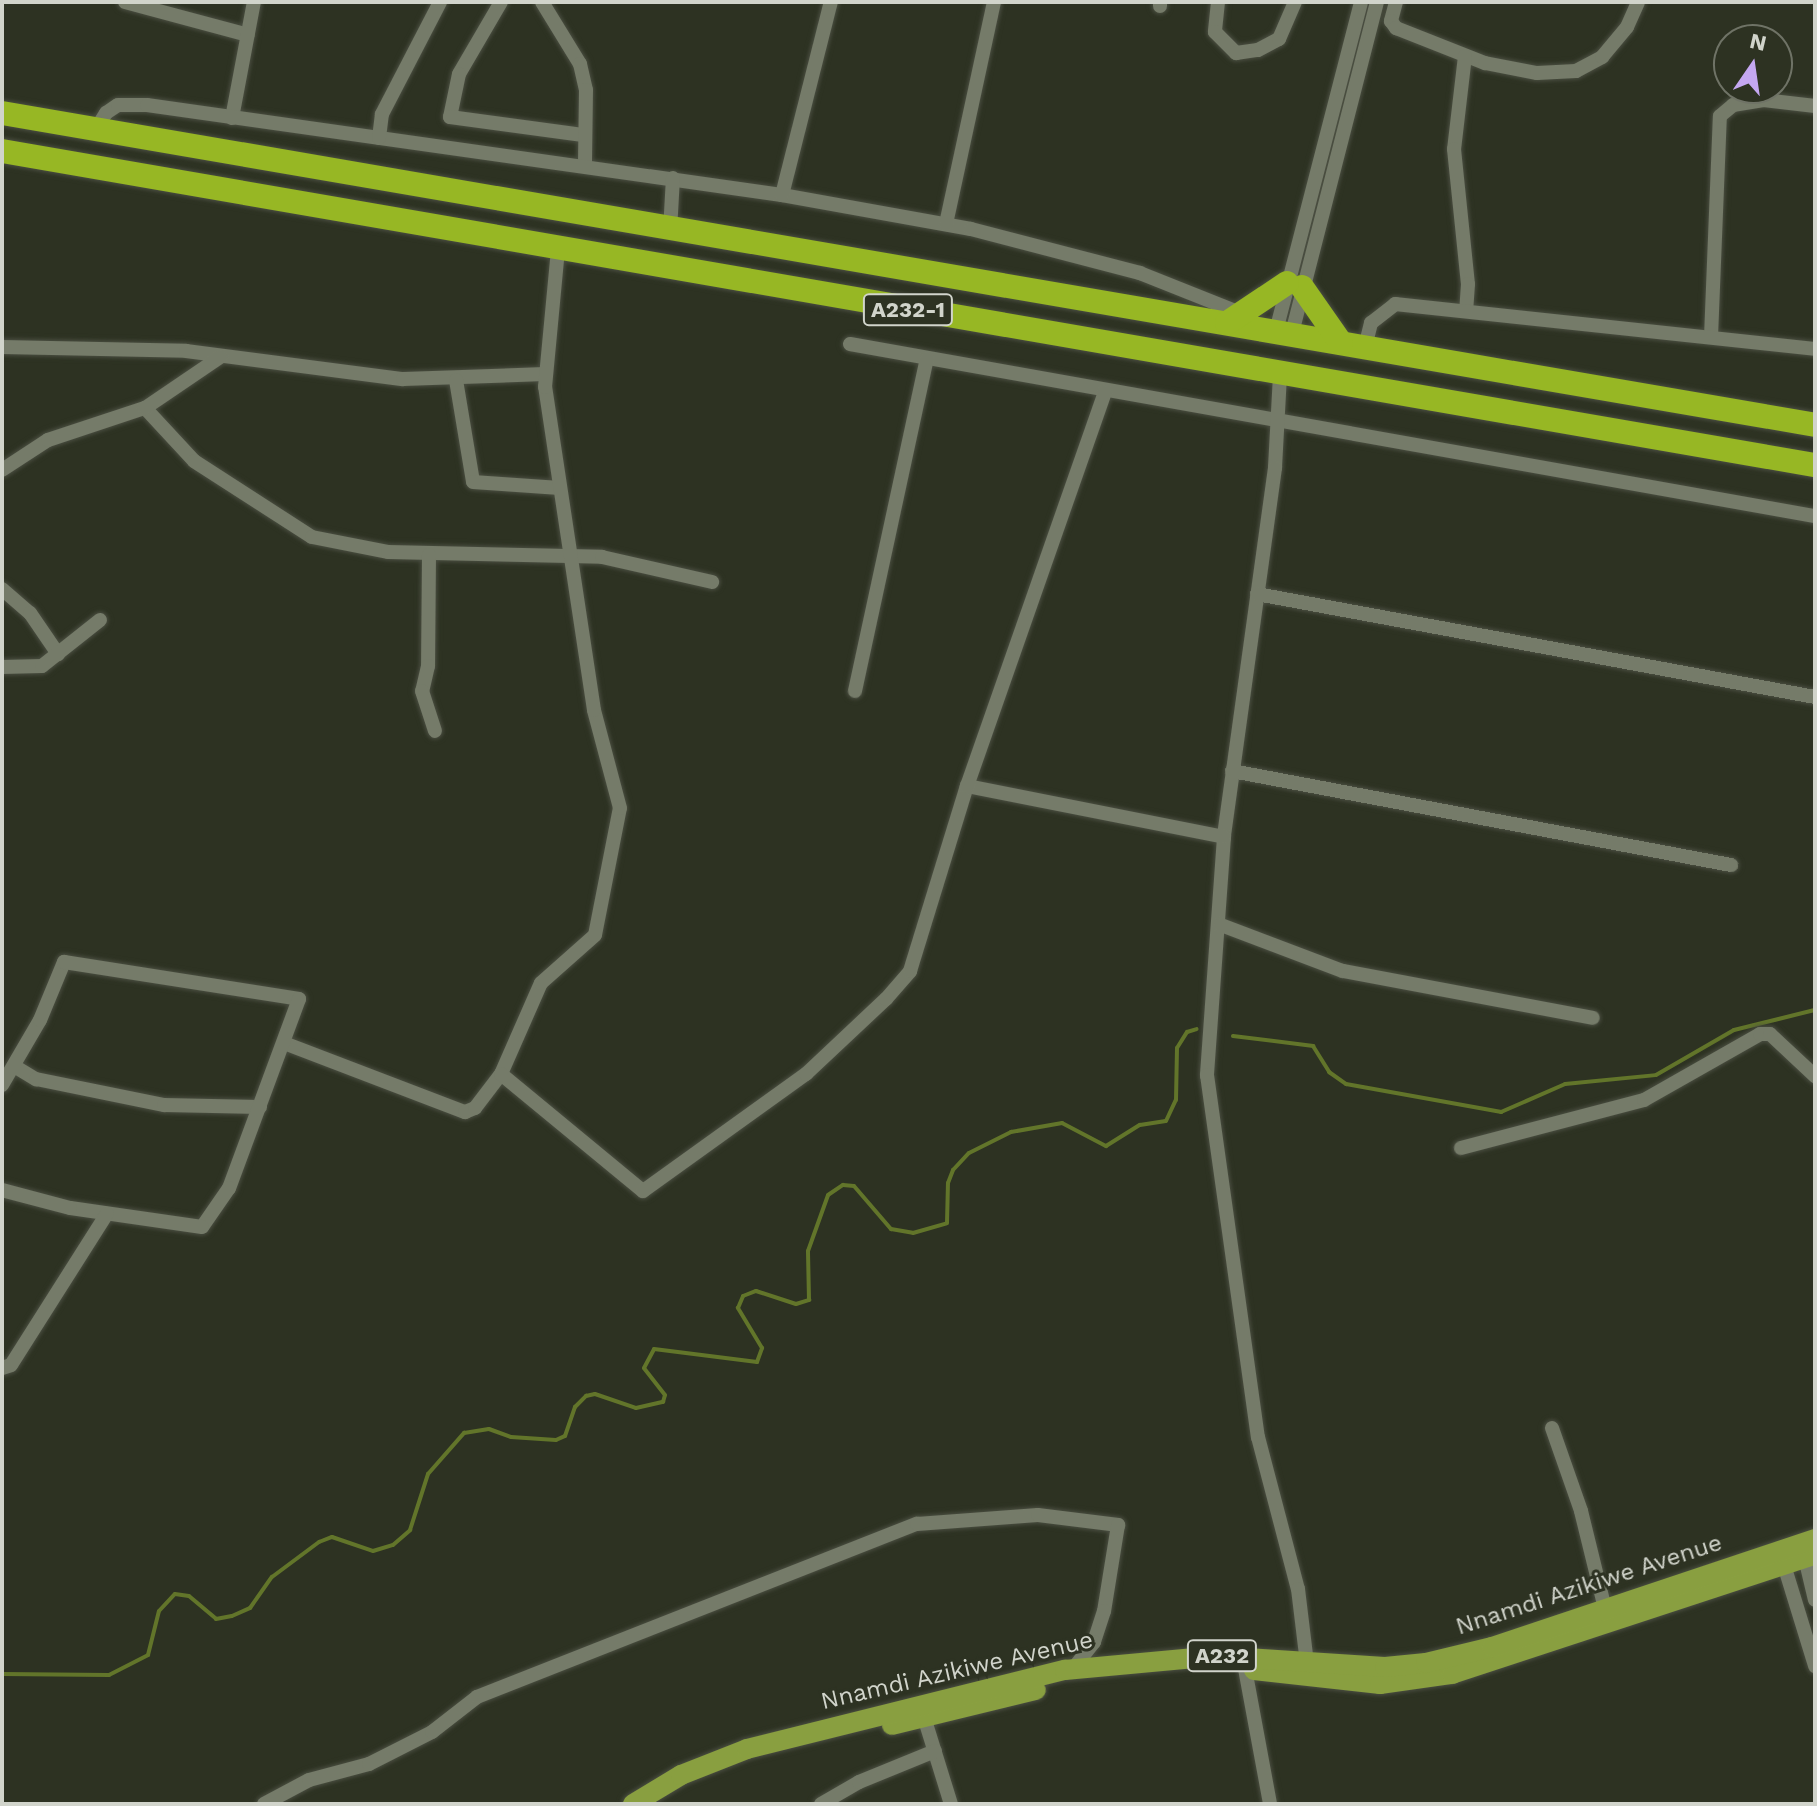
<!DOCTYPE html>
<style>
body{margin:0}
#map{position:relative;width:1817px;height:1806px;overflow:hidden;background:#2d3222;font-family:"Work Sans",sans-serif}
div>[style]{position:absolute}
.stream>*{height:4px;margin:-2px;padding:0 2px;transform-origin:2px;border-radius:2px;background:#62752a}
.roads{filter:drop-shadow(0 0 2px #4a4e41) drop-shadow(0 0 2px #4a4e41)}
.street>*{height:14px;margin:-7px;padding:0 7px;transform-origin:7px;border-radius:7px;background:#757b69}
.primary>*{height:20px;margin:-10px;padding:0 10px;transform-origin:10px;border-radius:10px;background:#899f40}
.highway>*{height:24px;margin:-12px;padding:0 12px;transform-origin:12px;border-radius:12px;background:#97b724}
span{translate:-50% -50%;white-space:nowrap;text-align:center;line-height:1.15;-webkit-text-stroke:6px #2d3222;paint-order:stroke}
.shield-label span{padding:2px 6px;background:#2d3222;border:2px solid;border-radius:6px;-webkit-text-stroke-width:0}
.shield-label{font-size:22px;color:#d1d4cb;font-weight:700}
.street-label{font-size:24px;color:#d1d4cb}
.frame{position:absolute;inset:0;border:4px solid #d1d4cb;pointer-events:none}
.north{position:absolute;left:1713px;top:24px;width:80px;height:80px;box-sizing:border-box;background:#2d3222;border:2px solid #6f7366;border-radius:50%;rotate:13deg;font-size:22px;font-weight:700;line-height:32px;text-align:center;color:#d1d4cb}
.north::after{content:'';display:block;margin:auto;width:28px;height:36px;background:#c4a7f1;clip-path:polygon(50% 0,100% 100%,50% 72%,0 100%)}
</style>
<div id="map">
<div class="stream">
<i style="left:1233px;top:1036px;width:81px;rotate:7.1deg"></i>
<i style="left:1313px;top:1046px;width:31px;rotate:58deg"></i>
<i style="left:1329px;top:1072px;width:21px;rotate:35deg"></i>
<i style="left:1346px;top:1084px;width:158px;rotate:10.2deg"></i>
<i style="left:1501px;top:1112px;width:70px;rotate:-23.6deg"></i>
<i style="left:1565px;top:1084px;width:91px;rotate:-5.6deg"></i>
<i style="left:1656px;top:1075px;width:90px;rotate:-30deg"></i>
<i style="left:1734px;top:1030px;width:83px;rotate:-13.9deg"></i>
<i style="left:2px;top:1674px;width:107px;rotate:0.5deg"></i>
<i style="left:109px;top:1675px;width:44px;rotate:-27.1deg"></i>
<i style="left:148px;top:1655px;width:45px;rotate:-76deg"></i>
<i style="left:159px;top:1611px;width:23px;rotate:-47deg"></i>
<i style="left:175px;top:1594px;width:14px;rotate:8deg"></i>
<i style="left:189px;top:1596px;width:35px;rotate:40deg"></i>
<i style="left:216px;top:1619px;width:16px;rotate:-11deg"></i>
<i style="left:232px;top:1616px;width:20px;rotate:-24deg"></i>
<i style="left:250px;top:1608px;width:38px;rotate:-55deg"></i>
<i style="left:272px;top:1577px;width:59px;rotate:-36.7deg"></i>
<i style="left:319px;top:1542px;width:14px;rotate:-21deg"></i>
<i style="left:332px;top:1537px;width:43px;rotate:18.9deg"></i>
<i style="left:373px;top:1551px;width:21px;rotate:-17deg"></i>
<i style="left:393px;top:1545px;width:23px;rotate:-41deg"></i>
<i style="left:410px;top:1530px;width:59px;rotate:-72.2deg"></i>
<i style="left:428px;top:1474px;width:55px;rotate:-48.7deg"></i>
<i style="left:464px;top:1433px;width:25px;rotate:-9deg"></i>
<i style="left:489px;top:1429px;width:23px;rotate:20deg"></i>
<i style="left:511px;top:1437px;width:45px;rotate:3.8deg"></i>
<i style="left:556px;top:1440px;width:10px;rotate:-24deg"></i>
<i style="left:565px;top:1436px;width:31px;rotate:-71deg"></i>
<i style="left:575px;top:1407px;width:16px;rotate:-45deg"></i>
<i style="left:586px;top:1396px;width:9px;rotate:-13deg"></i>
<i style="left:595px;top:1394px;width:43px;rotate:18.9deg"></i>
<i style="left:636px;top:1408px;width:28px;rotate:-13deg"></i>
<i style="left:663px;top:1402px;width:7px;rotate:-74deg"></i>
<i style="left:665px;top:1395px;width:34px;rotate:-128deg"></i>
<i style="left:644px;top:1368px;width:21px;rotate:-62deg"></i>
<i style="left:654px;top:1349px;width:104px;rotate:7.2deg"></i>
<i style="left:757px;top:1362px;width:15px;rotate:-70deg"></i>
<i style="left:762px;top:1348px;width:47px;rotate:-121deg"></i>
<i style="left:738px;top:1308px;width:13px;rotate:-67deg"></i>
<i style="left:743px;top:1296px;width:14px;rotate:-21deg"></i>
<i style="left:756px;top:1291px;width:42px;rotate:18deg"></i>
<i style="left:796px;top:1304px;width:14px;rotate:-17deg"></i>
<i style="left:809px;top:1300px;width:49px;rotate:-91.2deg"></i>
<i style="left:808px;top:1251px;width:59px;rotate:-70.3deg"></i>
<i style="left:828px;top:1195px;width:18px;rotate:-34deg"></i>
<i style="left:843px;top:1185px;width:11px;rotate:5deg"></i>
<i style="left:854px;top:1186px;width:57px;rotate:49.3deg"></i>
<i style="left:891px;top:1229px;width:22px;rotate:10deg"></i>
<i style="left:913px;top:1233px;width:35px;rotate:-16deg"></i>
<i style="left:947px;top:1223px;width:40px;rotate:-88.6deg"></i>
<i style="left:948px;top:1183px;width:14px;rotate:-69deg"></i>
<i style="left:953px;top:1170px;width:23px;rotate:-47deg"></i>
<i style="left:969px;top:1153px;width:47px;rotate:-26.6deg"></i>
<i style="left:1011px;top:1132px;width:52px;rotate:-10deg"></i>
<i style="left:1062px;top:1123px;width:50px;rotate:27.6deg"></i>
<i style="left:1106px;top:1146px;width:40px;rotate:-32deg"></i>
<i style="left:1140px;top:1125px;width:26px;rotate:-9deg"></i>
<i style="left:1166px;top:1121px;width:23px;rotate:-65deg"></i>
<i style="left:1176px;top:1100px;width:52px;rotate:-88.9deg"></i>
<i style="left:1177px;top:1048px;width:19px;rotate:-58deg"></i>
<i style="left:1187px;top:1032px;width:10px;rotate:-17deg"></i>
</div>
<div class="roads">
<div class="street">
<i style="left:125px;top:2px;width:127px;rotate:15deg"></i>
<i style="left:501px;top:2px;width:83px;rotate:120.3deg"></i>
<i style="left:459px;top:74px;width:44px;rotate:101.8deg"></i>
<i style="left:450px;top:117px;width:134px;rotate:7.7deg"></i>
<i style="left:542px;top:2px;width:73px;rotate:58.5deg"></i>
<i style="left:580px;top:64px;width:27px;rotate:77deg"></i>
<i style="left:586px;top:90px;width:76px;rotate:90.8deg"></i>
<i style="left:1218px;top:2px;width:30px;rotate:96deg"></i>
<i style="left:1215px;top:32px;width:30px;rotate:45deg"></i>
<i style="left:1236px;top:53px;width:22px;rotate:-8deg"></i>
<i style="left:1258px;top:50px;width:24px;rotate:-28deg"></i>
<i style="left:1279px;top:39px;width:40px;rotate:-66.6deg"></i>
<i style="left:1396px;top:2px;width:20px;rotate:105deg"></i>
<i style="left:1391px;top:21px;width:9px;rotate:54deg"></i>
<i style="left:1396px;top:28px;width:96px;rotate:21.5deg"></i>
<i style="left:1485px;top:63px;width:53px;rotate:10.9deg"></i>
<i style="left:1537px;top:73px;width:39px;rotate:-3deg"></i>
<i style="left:1576px;top:71px;width:30px;rotate:-28deg"></i>
<i style="left:1602px;top:57px;width:39px;rotate:-50deg"></i>
<i style="left:1627px;top:27px;width:27px;rotate:-66deg"></i>
<i style="left:1160px;top:6px;width:4px;rotate:-90deg"></i>
<i style="left:1465px;top:56px;width:94px;rotate:96.7deg"></i>
<i style="left:1454px;top:149px;width:136px;rotate:84.1deg"></i>
<i style="left:1468px;top:284px;width:27px;rotate:94deg"></i>
<i style="left:232px;top:118px;width:118px;rotate:-79.3deg"></i>
<i style="left:96px;top:129px;width:19px;rotate:-58deg"></i>
<i style="left:106px;top:113px;width:14px;rotate:-34deg"></i>
<i style="left:118px;top:105px;width:29px"></i>
<i style="left:147px;top:105px;width:641px;rotate:8.07deg"></i>
<i style="left:782px;top:195px;width:192px;rotate:10.2deg"></i>
<i style="left:971px;top:229px;width:175px;rotate:14.6deg"></i>
<i style="left:1140px;top:273px;width:111px;rotate:21.7deg"></i>
<i style="left:379px;top:138px;width:24px;rotate:-83deg"></i>
<i style="left:382px;top:114px;width:126px;rotate:-62.6deg"></i>
<i style="left:782px;top:195px;width:199px;rotate:-75.8deg"></i>
<i style="left:946px;top:224px;width:227px;rotate:-77.8deg"></i>
<i style="left:670px;top:231px;width:53px;rotate:-86.8deg"></i>
<i style="left:1276px;top:331px;width:340px;rotate:-75.5deg"></i>
<i style="left:1292px;top:333px;width:342px;rotate:-75.6deg"></i>
<i style="left:1711px;top:337px;width:221px;rotate:-87.7deg"></i>
<i style="left:1720px;top:116px;width:17px;rotate:-40deg"></i>
<i style="left:1733px;top:105px;width:31px;rotate:-9deg"></i>
<i style="left:1764px;top:100px;width:51px;rotate:6.7deg"></i>
<i style="left:850px;top:344px;width:980px;rotate:10.11deg"></i>
<i style="left:2px;top:347px;width:184px;rotate:1.2deg"></i>
<i style="left:186px;top:351px;width:219px;rotate:7.4deg"></i>
<i style="left:403px;top:379px;width:142px;rotate:-2deg"></i>
<i style="left:1365px;top:347px;width:25px;rotate:-76deg"></i>
<i style="left:1371px;top:323px;width:31px;rotate:-38deg"></i>
<i style="left:1395px;top:304px;width:422px;rotate:6.1deg"></i>
<i style="left:1280px;top:375px;width:93px;rotate:93.1deg"></i>
<i style="left:1275px;top:468px;width:373px;rotate:97.9deg"></i>
<i style="left:1224px;top:837px;width:239px;rotate:94.1deg"></i>
<i style="left:1207px;top:1075px;width:366px;rotate:82deg"></i>
<i style="left:1258px;top:1437px;width:157px;rotate:75.3deg"></i>
<i style="left:1298px;top:1589px;width:75px;rotate:83.1deg"></i>
<i style="left:456px;top:380px;width:103px;rotate:80.5deg"></i>
<i style="left:473px;top:482px;width:87px;rotate:3.9deg"></i>
<i style="left:145px;top:408px;width:72px;rotate:47.2deg"></i>
<i style="left:194px;top:461px;width:140px;rotate:32.8deg"></i>
<i style="left:312px;top:537px;width:77px;rotate:11.2deg"></i>
<i style="left:388px;top:552px;width:214px;rotate:1.3deg"></i>
<i style="left:602px;top:557px;width:113px;rotate:12.8deg"></i>
<i style="left:2px;top:470px;width:55px;rotate:-33.1deg"></i>
<i style="left:48px;top:440px;width:102px;rotate:-18.3deg"></i>
<i style="left:145px;top:408px;width:91px;rotate:-34.2deg"></i>
<i style="left:429px;top:555px;width:111px;rotate:90.5deg"></i>
<i style="left:428px;top:666px;width:26px;rotate:103deg"></i>
<i style="left:422px;top:691px;width:42px;rotate:72deg"></i>
<i style="left:2px;top:589px;width:37px;rotate:41deg"></i>
<i style="left:30px;top:613px;width:50px;rotate:55.7deg"></i>
<i style="left:1257px;top:594px;width:567px;rotate:10.46deg"></i>
<i style="left:2px;top:667px;width:40px;rotate:-1.4deg"></i>
<i style="left:42px;top:666px;width:74px;rotate:-38.4deg"></i>
<i style="left:855px;top:691px;width:340px;rotate:-77.8deg"></i>
<i style="left:1232px;top:771px;width:508px;rotate:10.67deg"></i>
<i style="left:967px;top:786px;width:262px;rotate:11.2deg"></i>
<i style="left:1221px;top:925px;width:130px;rotate:20.7deg"></i>
<i style="left:1343px;top:971px;width:254px;rotate:10.6deg"></i>
<i style="left:284px;top:1043px;width:194px;rotate:20.9deg"></i>
<i style="left:465px;top:1112px;width:11px;rotate:-22deg"></i>
<i style="left:475px;top:1108px;width:43px;rotate:-52.6deg"></i>
<i style="left:501px;top:1074px;width:99px;rotate:-66.3deg"></i>
<i style="left:541px;top:983px;width:72px;rotate:-41.6deg"></i>
<i style="left:595px;top:935px;width:129px;rotate:-78.9deg"></i>
<i style="left:620px;top:808px;width:101px;rotate:-104.9deg"></i>
<i style="left:594px;top:710px;width:327px;rotate:-98.6deg"></i>
<i style="left:545px;top:387px;width:138px;rotate:-84.6deg"></i>
<i style="left:14px;top:1066px;width:26px;rotate:31deg"></i>
<i style="left:36px;top:1079px;width:131px;rotate:11.5deg"></i>
<i style="left:164px;top:1105px;width:96px;rotate:1.2deg"></i>
<i style="left:501px;top:1074px;width:184px;rotate:39.5deg"></i>
<i style="left:643px;top:1191px;width:201px;rotate:-35.7deg"></i>
<i style="left:806px;top:1074px;width:110px;rotate:-43.2deg"></i>
<i style="left:886px;top:999px;width:37px;rotate:-49deg"></i>
<i style="left:910px;top:971px;width:194px;rotate:-72.9deg"></i>
<i style="left:967px;top:786px;width:417px;rotate:-70.7deg"></i>
<i style="left:2px;top:1085px;width:75px;rotate:-59.7deg"></i>
<i style="left:40px;top:1020px;width:63px;rotate:-67.5deg"></i>
<i style="left:64px;top:962px;width:238px;rotate:8.9deg"></i>
<i style="left:299px;top:999px;width:202px;rotate:110.3deg"></i>
<i style="left:229px;top:1188px;width:47px;rotate:124.7deg"></i>
<i style="left:202px;top:1227px;width:133px;rotate:-171.8deg"></i>
<i style="left:70px;top:1208px;width:70px;rotate:-165.2deg"></i>
<i style="left:1461px;top:1148px;width:189px;rotate:-14.7deg"></i>
<i style="left:1644px;top:1100px;width:133px;rotate:-29.6deg"></i>
<i style="left:1760px;top:1034px;width:10px"></i>
<i style="left:1770px;top:1034px;width:62px;rotate:43deg"></i>
<i style="left:2px;top:1368px;width:9px;rotate:-18deg"></i>
<i style="left:11px;top:1365px;width:179px;rotate:-57.6deg"></i>
<i style="left:1552px;top:1428px;width:88px;rotate:70.7deg"></i>
<i style="left:1581px;top:1511px;width:101px;rotate:76.2deg"></i>
<i style="left:1805px;top:1558px;width:43px;rotate:76.6deg"></i>
<i style="left:1784px;top:1565px;width:106px;rotate:72.9deg"></i>
<i style="left:1243px;top:1658px;width:148px;rotate:79.5deg"></i>
<i style="left:924px;top:1717px;width:91px;rotate:72.8deg"></i>
<i style="left:264px;top:1804px;width:51px;rotate:-28.1deg"></i>
<i style="left:309px;top:1780px;width:62px;rotate:-14.9deg"></i>
<i style="left:369px;top:1764px;width:71px;rotate:-26.9deg"></i>
<i style="left:432px;top:1732px;width:57px;rotate:-37.9deg"></i>
<i style="left:477px;top:1697px;width:473px;rotate:-21.5deg"></i>
<i style="left:917px;top:1524px;width:121px;rotate:-4.3deg"></i>
<i style="left:1038px;top:1515px;width:81px;rotate:7.1deg"></i>
<i style="left:1118px;top:1525px;width:87px;rotate:99.2deg"></i>
<i style="left:1104px;top:1611px;width:33px;rotate:108deg"></i>
<i style="left:1094px;top:1642px;width:33px;rotate:128deg"></i>
<i style="left:821px;top:1804px;width:44px;rotate:-30.1deg"></i>
<i style="left:859px;top:1782px;width:82px;rotate:-22.2deg"></i>
</div>
<div class="primary">
<i style="left:1254px;top:1670px;width:127px;rotate:6.3deg"></i>
<i style="left:1380px;top:1684px;width:73px;rotate:-7.9deg"></i>
<i style="left:1452px;top:1674px;width:382px;rotate:-18.2deg"></i>
<i style="left:892px;top:1725px;width:148px;rotate:-13.7deg"></i>
<i style="left:633px;top:1804px;width:56px;rotate:-31.1deg"></i>
<i style="left:681px;top:1775px;width:71px;rotate:-21.5deg"></i>
<i style="left:747px;top:1749px;width:328px;rotate:-14deg"></i>
<i style="left:1065px;top:1670px;width:152px;rotate:-5.3deg"></i>
<i style="left:1216px;top:1656px;width:169px;rotate:3.7deg"></i>
<i style="left:1385px;top:1667px;width:41px;rotate:-5.6deg"></i>
<i style="left:1426px;top:1663px;width:68px;rotate:-13.6deg"></i>
<i style="left:1492px;top:1647px;width:341px;rotate:-18.5deg"></i>
</div>
<div class="highway">
<i style="left:2px;top:113px;width:1840px;rotate:9.76deg"></i>
<i style="left:2px;top:151px;width:1840px;rotate:9.83deg"></i>
<i style="left:1302px;top:287px;width:68px;rotate:55.1deg"></i>
<i style="left:1227px;top:323px;width:72px;rotate:-33.7deg"></i>
</div>
</div>
<div class="shield-label">
<span style="left:908px;top:310px">A232-1</span>
<span style="left:1222px;top:1656px">A232</span>
</div>
<div class="street-label">
<span style="left:1589px;top:1585px;rotate:-18deg">Nnamdi Azikiwe Avenue</span>
<span style="left:957px;top:1671px;rotate:-13deg">Nnamdi Azikiwe Avenue</span>
</div>
<div class="frame"></div>
<div class="north">N</div>
</div>
